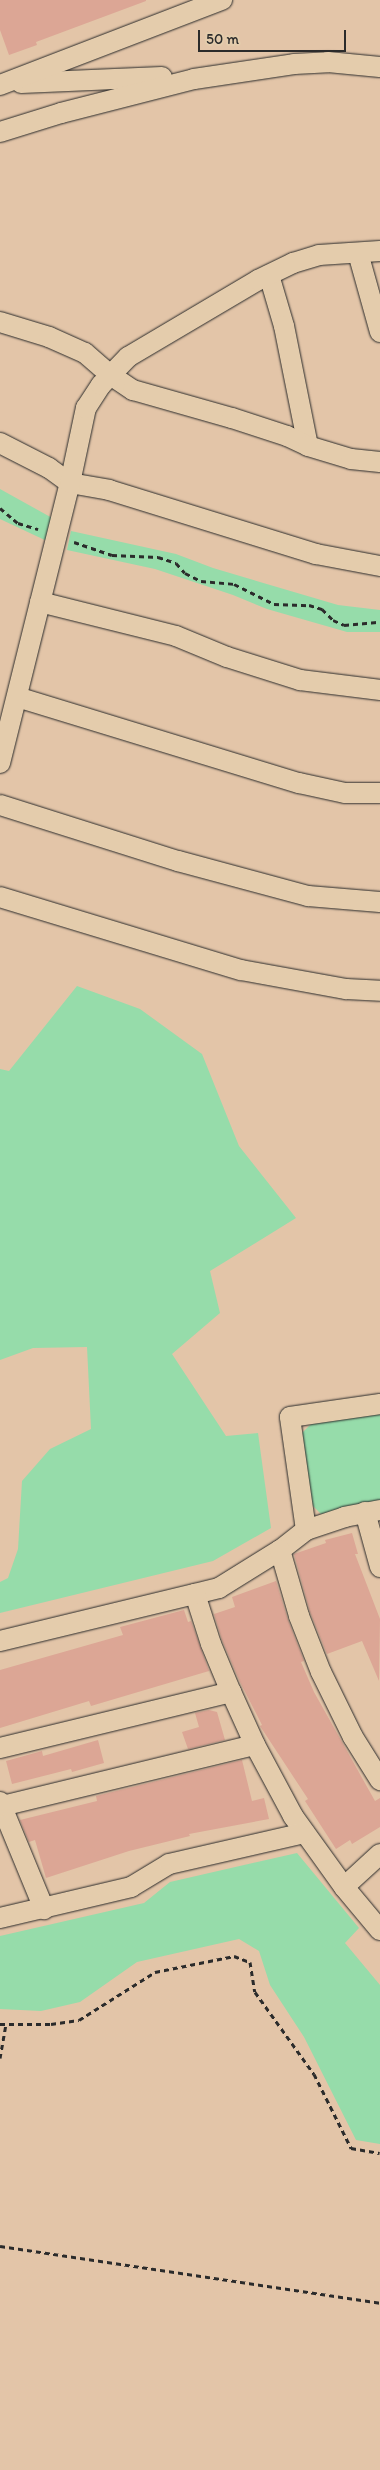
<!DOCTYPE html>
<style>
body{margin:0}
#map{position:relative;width:380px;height:2470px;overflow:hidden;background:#e3c5a8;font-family:Itim,sans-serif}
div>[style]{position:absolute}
.green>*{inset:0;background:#96dcaa}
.building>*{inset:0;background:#dca695}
.path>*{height:3px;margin-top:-1.5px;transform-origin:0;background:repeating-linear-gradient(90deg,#2b2b2b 0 5px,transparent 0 9px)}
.roads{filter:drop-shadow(0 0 1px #2b2b2b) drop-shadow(0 0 1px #2b2b2b)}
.minor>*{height:20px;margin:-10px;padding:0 10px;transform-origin:10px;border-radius:10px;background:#e4ccac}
span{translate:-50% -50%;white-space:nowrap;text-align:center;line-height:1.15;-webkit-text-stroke:4px #e4ccac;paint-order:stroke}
.scale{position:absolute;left:198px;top:30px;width:148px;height:22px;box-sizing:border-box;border:2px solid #2b2b2b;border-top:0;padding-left:6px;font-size:15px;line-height:18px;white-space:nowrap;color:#2b2b2b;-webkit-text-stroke:4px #e4ccac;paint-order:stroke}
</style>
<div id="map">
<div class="green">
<i style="clip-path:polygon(0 489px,54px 519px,49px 542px,0 519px)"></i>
<i style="clip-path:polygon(71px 531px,176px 554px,213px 568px,338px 605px,380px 610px,380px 632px,347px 632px,267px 609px,233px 595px,155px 569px,67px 550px)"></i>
<i style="clip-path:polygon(77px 986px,140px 1009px,202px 1054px,239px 1146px,296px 1218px,210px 1271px,220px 1313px,172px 1354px,226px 1436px,258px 1433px,271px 1528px,213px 1561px,0 1613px,0 1582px,8px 1578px,18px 1549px,22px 1481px,50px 1449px,91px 1429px,87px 1347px,33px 1348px,0 1360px,0 1069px,9px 1071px)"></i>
<i style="clip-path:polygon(380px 1412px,380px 1501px,321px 1514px,312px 1505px,302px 1433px,313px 1422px)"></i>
<i style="clip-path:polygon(297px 1853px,359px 1928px,345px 1943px,380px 1985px,380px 2144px,356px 2140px,304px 2037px,270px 1985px,259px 1951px,239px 1939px,137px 1962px,80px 2002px,41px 2011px,0 2009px,0 1936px,144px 1903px,170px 1882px)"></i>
</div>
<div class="building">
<i style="clip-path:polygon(0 0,146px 0,146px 1px,36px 42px,37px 45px,9px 55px,0 30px)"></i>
<i style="clip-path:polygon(352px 1533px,358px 1554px,355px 1554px,380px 1619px,379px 1681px,362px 1641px,327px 1654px,310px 1612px,294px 1554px,326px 1543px,325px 1540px)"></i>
<i style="clip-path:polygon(276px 1581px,288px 1620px,304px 1661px,301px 1662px,314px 1692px,375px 1801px,380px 1798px,380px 1827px,352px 1844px,350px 1840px,336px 1849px,305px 1801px,308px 1799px,260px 1726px,262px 1725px,240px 1682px,222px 1640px,214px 1614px,235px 1607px,232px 1597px)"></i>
<i style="clip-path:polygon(184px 1610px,188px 1622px,191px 1621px,209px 1671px,91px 1706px,89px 1701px,0 1728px,0 1670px,123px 1635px,120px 1627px)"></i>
<i style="clip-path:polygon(209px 1710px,217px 1712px,225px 1740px,188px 1749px,182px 1732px,199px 1727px,195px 1713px)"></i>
<i style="clip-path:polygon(98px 1740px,104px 1763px,72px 1772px,71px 1769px,12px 1784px,6px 1761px,42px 1751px,43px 1756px)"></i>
<i style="clip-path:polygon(242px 1760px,252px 1801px,264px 1798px,269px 1819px,189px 1834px,190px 1836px,129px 1851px,46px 1878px,35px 1840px,29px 1842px,20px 1820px,97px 1801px,96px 1796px)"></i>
</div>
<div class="path">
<i style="left:0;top:508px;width:23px;rotate:40deg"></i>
<i style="left:18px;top:523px;width:21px;rotate:17deg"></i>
<i style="left:74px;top:542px;width:40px;rotate:18.9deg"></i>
<i style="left:112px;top:555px;width:46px;rotate:2.5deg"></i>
<i style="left:158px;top:557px;width:19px;rotate:18deg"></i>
<i style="left:176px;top:563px;width:13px;rotate:48deg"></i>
<i style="left:185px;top:573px;width:18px;rotate:27deg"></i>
<i style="left:201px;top:581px;width:33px;rotate:5deg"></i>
<i style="left:234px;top:584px;width:45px;rotate:26.6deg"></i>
<i style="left:274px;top:604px;width:35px;rotate:2deg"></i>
<i style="left:309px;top:605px;width:14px;rotate:17deg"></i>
<i style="left:322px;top:609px;width:16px;rotate:45deg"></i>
<i style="left:333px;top:620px;width:12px;rotate:24deg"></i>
<i style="left:344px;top:625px;width:36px;rotate:-5deg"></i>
<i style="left:0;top:2024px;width:51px"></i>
<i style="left:51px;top:2024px;width:28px;rotate:-8deg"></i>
<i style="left:79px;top:2020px;width:90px;rotate:-32.3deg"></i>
<i style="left:155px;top:1972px;width:81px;rotate:-11.4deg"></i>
<i style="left:234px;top:1956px;width:17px;rotate:21deg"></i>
<i style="left:250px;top:1962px;width:30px;rotate:81deg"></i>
<i style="left:255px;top:1992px;width:101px;rotate:54.3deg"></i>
<i style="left:314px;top:2074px;width:83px;rotate:63.4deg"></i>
<i style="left:351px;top:2148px;width:29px;rotate:10deg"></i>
<i style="left:0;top:2058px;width:35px;rotate:-80deg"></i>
<i style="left:0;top:2246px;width:384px;rotate:8.5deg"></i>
</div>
<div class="roads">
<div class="minor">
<i style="left:21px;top:83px;width:141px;rotate:-2.4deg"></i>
<i style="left:0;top:85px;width:238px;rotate:-21deg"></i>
<i style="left:0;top:132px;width:64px;rotate:-17.3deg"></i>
<i style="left:61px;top:113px;width:137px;rotate:-14.3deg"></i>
<i style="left:194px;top:79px;width:101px;rotate:-8.5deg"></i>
<i style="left:294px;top:64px;width:34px;rotate:-3deg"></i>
<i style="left:328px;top:62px;width:52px;rotate:5.5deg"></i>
<i style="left:358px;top:253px;width:82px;rotate:74.4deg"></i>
<i style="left:269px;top:275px;width:53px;rotate:73.6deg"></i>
<i style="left:284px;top:326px;width:122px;rotate:78.7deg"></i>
<i style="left:0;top:322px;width:51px;rotate:17deg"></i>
<i style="left:49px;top:337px;width:39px;rotate:24deg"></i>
<i style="left:85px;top:353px;width:32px;rotate:41deg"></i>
<i style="left:109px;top:374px;width:29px;rotate:34deg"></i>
<i style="left:133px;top:390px;width:103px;rotate:15.8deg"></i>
<i style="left:232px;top:418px;width:58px;rotate:18.1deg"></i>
<i style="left:287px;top:436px;width:23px;rotate:25deg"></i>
<i style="left:308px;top:446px;width:45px;rotate:16.8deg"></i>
<i style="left:351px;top:459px;width:29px;rotate:6deg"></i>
<i style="left:0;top:443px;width:55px;rotate:27deg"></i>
<i style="left:49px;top:468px;width:26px;rotate:36deg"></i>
<i style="left:70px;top:483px;width:40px;rotate:10deg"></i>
<i style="left:109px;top:490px;width:217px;rotate:17.2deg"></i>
<i style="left:316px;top:554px;width:65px;rotate:10.6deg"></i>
<i style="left:40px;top:602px;width:140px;rotate:14deg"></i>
<i style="left:176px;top:636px;width:55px;rotate:22.4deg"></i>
<i style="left:227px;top:657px;width:77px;rotate:17.5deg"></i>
<i style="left:300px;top:680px;width:81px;rotate:7.1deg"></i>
<i style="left:17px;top:697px;width:295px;rotate:17deg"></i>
<i style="left:299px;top:783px;width:47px;rotate:12.3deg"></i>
<i style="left:345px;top:793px;width:35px"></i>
<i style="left:0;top:763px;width:289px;rotate:-76deg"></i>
<i style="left:70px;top:483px;width:77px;rotate:-78deg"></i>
<i style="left:86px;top:408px;width:27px;rotate:-57deg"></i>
<i style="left:101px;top:385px;width:39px;rotate:-46deg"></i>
<i style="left:128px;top:357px;width:151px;rotate:-30.6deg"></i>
<i style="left:258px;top:280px;width:39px;rotate:-26deg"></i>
<i style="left:293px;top:263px;width:27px;rotate:-17deg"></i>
<i style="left:319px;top:255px;width:61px;rotate:-3.8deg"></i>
<i style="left:0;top:805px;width:187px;rotate:17.5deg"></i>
<i style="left:178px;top:861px;width:135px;rotate:15.1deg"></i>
<i style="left:308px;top:896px;width:72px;rotate:4.8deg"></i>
<i style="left:0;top:897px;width:252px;rotate:16.9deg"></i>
<i style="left:241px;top:970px;width:107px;rotate:10.3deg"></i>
<i style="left:346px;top:989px;width:34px;rotate:3deg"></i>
<i style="left:380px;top:1510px;width:36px;rotate:169deg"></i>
<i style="left:345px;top:1517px;width:41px;rotate:161.6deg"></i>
<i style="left:306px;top:1530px;width:33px;rotate:142deg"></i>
<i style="left:280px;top:1550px;width:72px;rotate:148.1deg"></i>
<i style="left:219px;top:1588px;width:25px;rotate:166deg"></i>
<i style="left:195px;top:1594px;width:52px;rotate:72.3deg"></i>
<i style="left:211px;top:1644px;width:52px;rotate:67.4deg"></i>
<i style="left:231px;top:1692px;width:58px;rotate:65.6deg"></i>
<i style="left:255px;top:1745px;width:81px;rotate:61.8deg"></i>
<i style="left:293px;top:1816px;width:87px;rotate:54.3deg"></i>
<i style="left:344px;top:1887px;width:56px;rotate:50.1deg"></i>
<i style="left:365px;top:1512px;width:57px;rotate:74.7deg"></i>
<i style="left:306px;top:1530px;width:114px;rotate:-98.1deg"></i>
<i style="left:290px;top:1417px;width:91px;rotate:-8.2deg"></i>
<i style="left:280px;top:1550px;width:69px;rotate:73.9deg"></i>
<i style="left:299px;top:1616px;width:60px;rotate:68.6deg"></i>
<i style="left:321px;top:1672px;width:72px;rotate:63.8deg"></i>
<i style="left:353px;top:1737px;width:51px;rotate:57.9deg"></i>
<i style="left:0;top:1641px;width:201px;rotate:-13.6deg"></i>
<i style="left:0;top:1748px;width:238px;rotate:-13.6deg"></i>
<i style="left:0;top:1802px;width:116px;rotate:67.6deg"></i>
<i style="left:2px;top:1806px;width:260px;rotate:-13.6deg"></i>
<i style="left:344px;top:1887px;width:49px;rotate:-42.5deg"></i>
<i style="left:0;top:1918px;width:135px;rotate:-13.3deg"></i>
<i style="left:131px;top:1887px;width:44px;rotate:-31.2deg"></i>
<i style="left:169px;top:1864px;width:139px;rotate:-12.9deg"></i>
</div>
</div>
<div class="scale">50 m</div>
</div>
